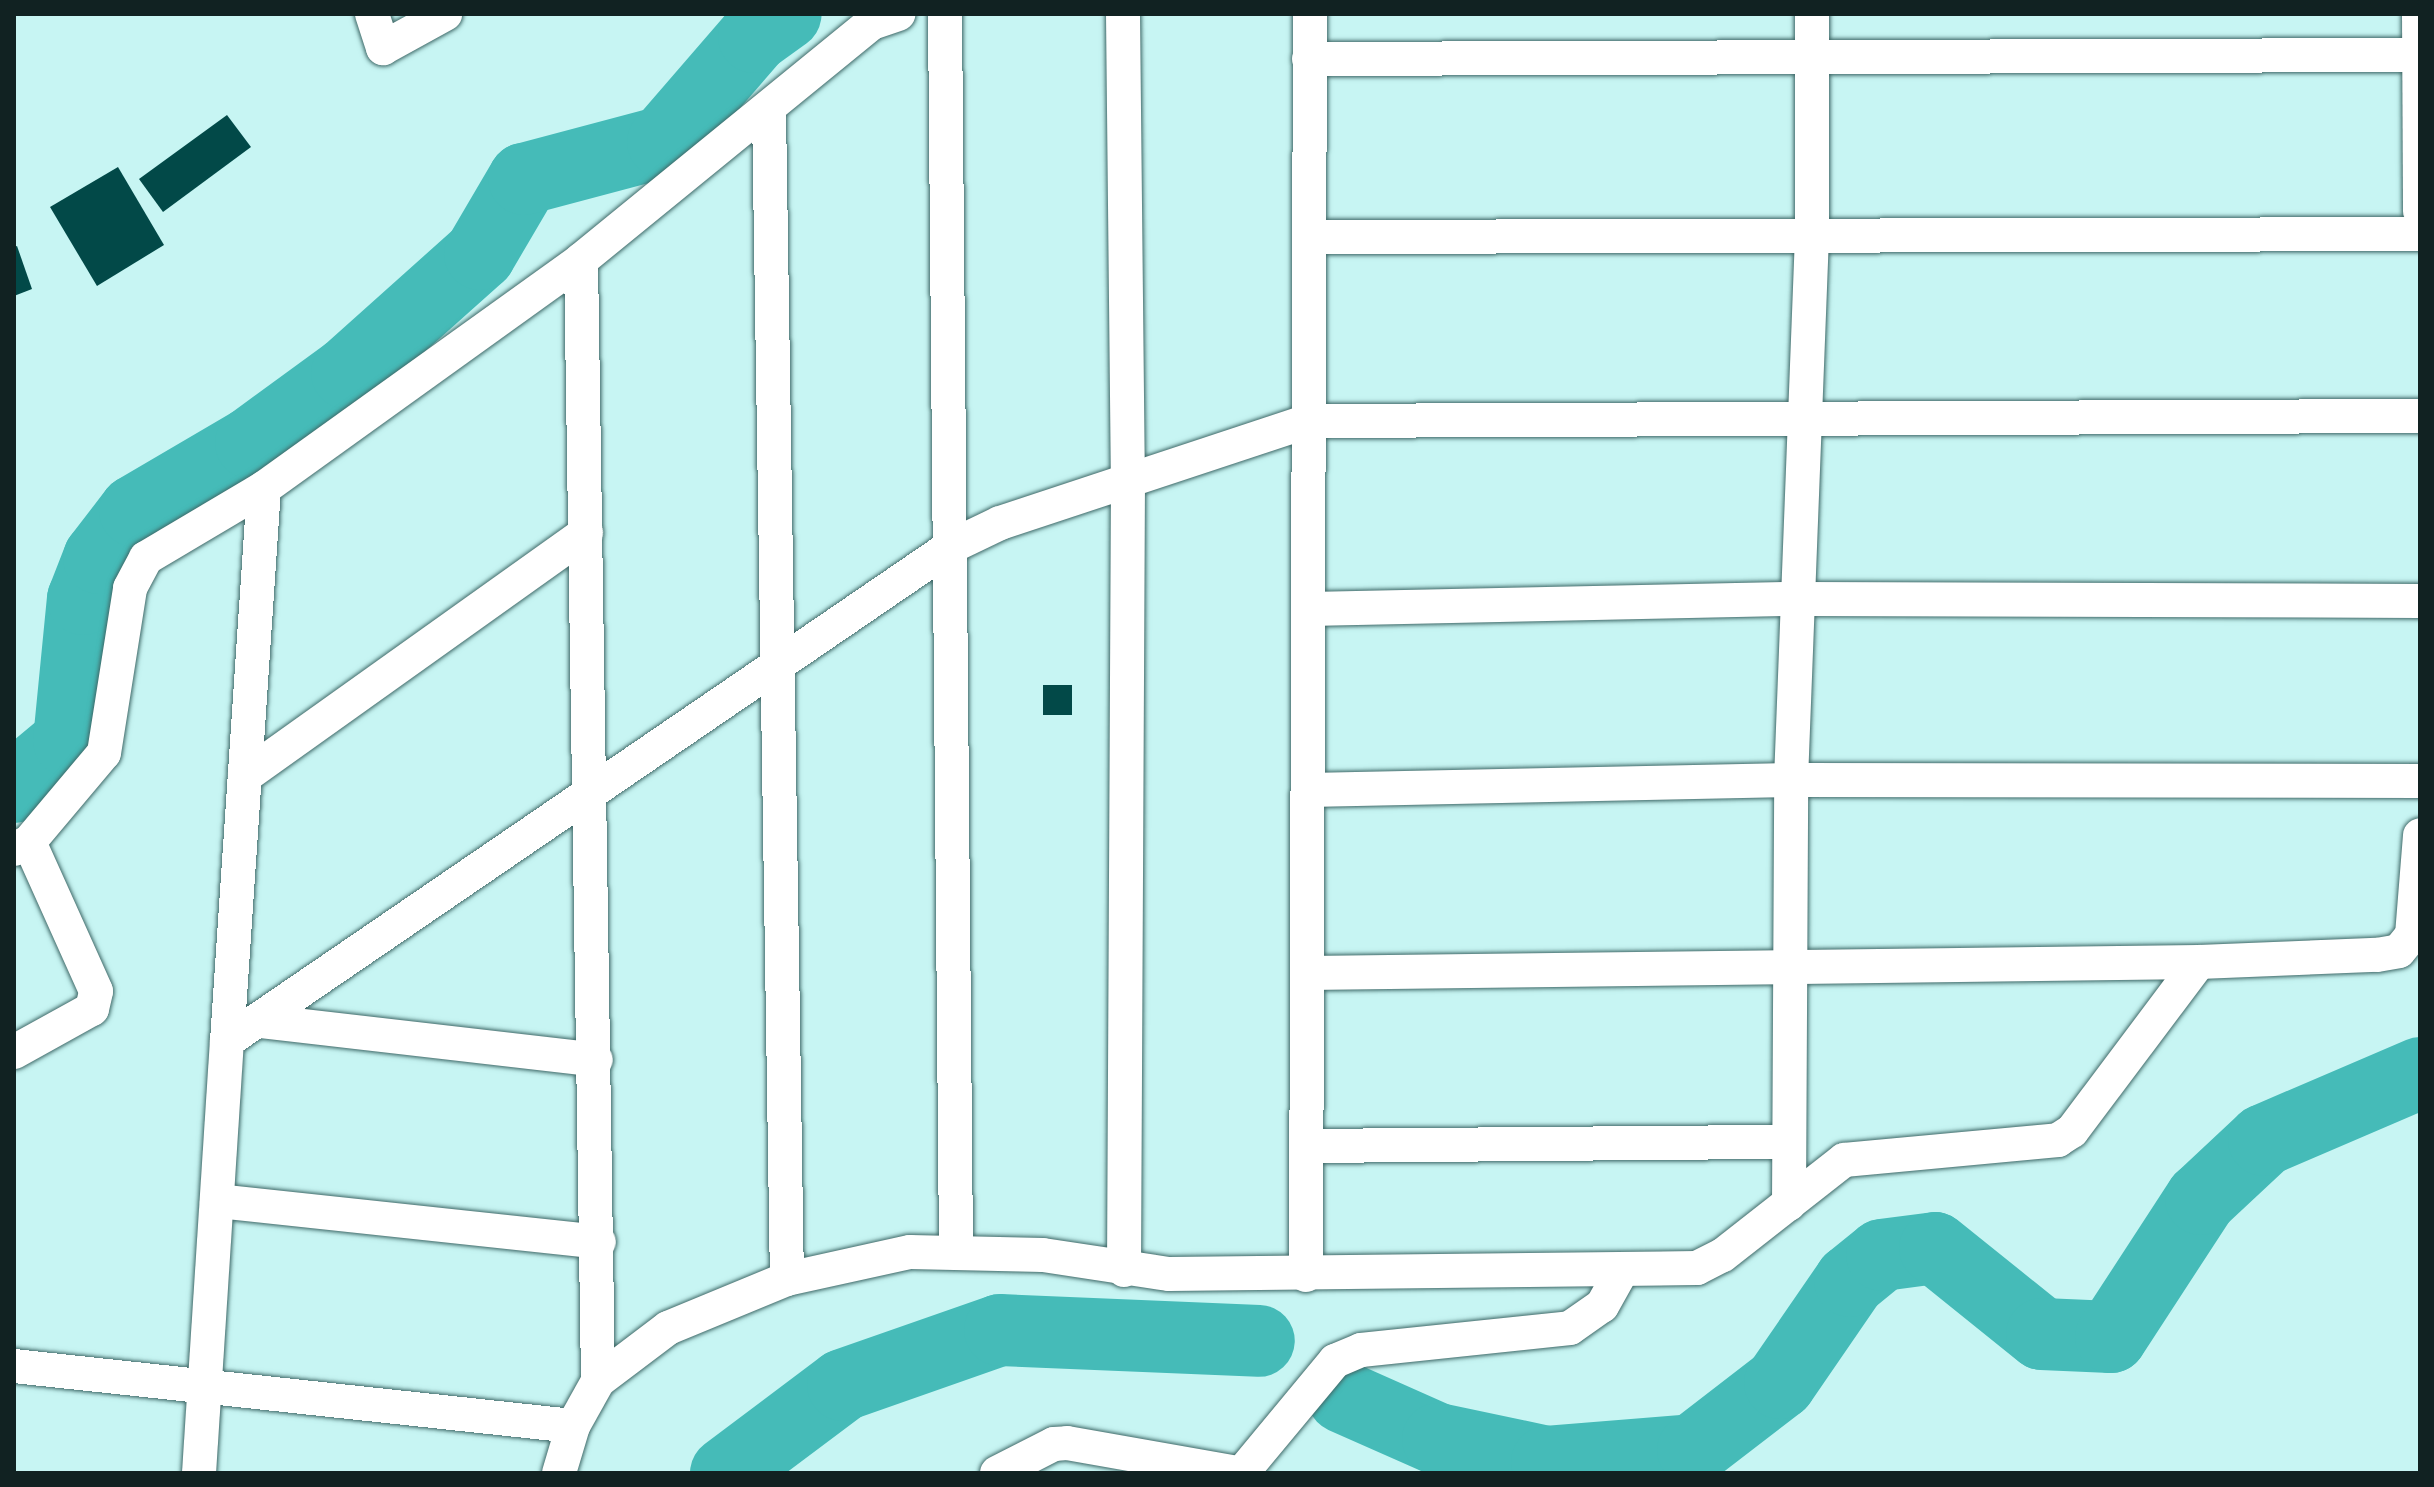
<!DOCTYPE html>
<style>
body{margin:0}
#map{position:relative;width:2434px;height:1487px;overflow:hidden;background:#c7f5f3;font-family:"Noto Serif",serif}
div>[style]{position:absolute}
.river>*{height:72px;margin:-36px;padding:0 36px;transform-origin:36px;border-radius:36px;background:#45bbb8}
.building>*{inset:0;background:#024948}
.roads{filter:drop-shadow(0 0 2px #3f6968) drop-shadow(0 0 2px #3f6968)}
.minor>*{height:34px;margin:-17px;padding:0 17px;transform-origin:17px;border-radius:17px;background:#fff}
span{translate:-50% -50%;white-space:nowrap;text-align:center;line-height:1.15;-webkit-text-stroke:8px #e3fefd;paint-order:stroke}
.frame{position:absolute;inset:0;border:16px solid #122;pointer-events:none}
</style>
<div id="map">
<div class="river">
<i style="left:14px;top:787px;width:72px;rotate:-39.9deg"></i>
<i style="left:69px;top:741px;width:143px;rotate:-84.4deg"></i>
<i style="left:83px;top:599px;width:44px;rotate:-68.7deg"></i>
<i style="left:99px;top:558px;width:59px;rotate:-52.5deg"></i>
<i style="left:135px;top:511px;width:134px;rotate:-30.4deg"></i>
<i style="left:251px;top:443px;width:119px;rotate:-36.1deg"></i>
<i style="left:347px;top:373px;width:178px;rotate:-41.8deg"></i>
<i style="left:480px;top:254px;width:87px;rotate:-59.6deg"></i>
<i style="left:524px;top:179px;width:144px;rotate:-14.9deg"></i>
<i style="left:663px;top:142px;width:139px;rotate:-49.1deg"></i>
<i style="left:754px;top:37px;width:39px;rotate:-36deg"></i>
<i style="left:1343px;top:1397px;width:104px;rotate:23.9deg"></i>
<i style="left:1438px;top:1439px;width:111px;rotate:11.9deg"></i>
<i style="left:1547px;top:1462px;width:146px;rotate:-4.7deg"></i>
<i style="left:1693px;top:1450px;width:110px;rotate:-37.6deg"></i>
<i style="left:1780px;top:1383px;width:124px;rotate:-55.5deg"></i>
<i style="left:1850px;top:1281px;width:41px;rotate:-39.1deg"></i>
<i style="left:1882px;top:1255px;width:53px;rotate:-7.5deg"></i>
<i style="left:1935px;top:1248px;width:137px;rotate:38.8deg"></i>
<i style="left:2042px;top:1334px;width:69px;rotate:2.5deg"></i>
<i style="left:2111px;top:1337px;width:165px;rotate:-56.9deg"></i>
<i style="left:2201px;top:1199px;width:86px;rotate:-43.1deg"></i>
<i style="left:2264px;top:1140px;width:170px;rotate:-23.2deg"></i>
<i style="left:726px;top:1473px;width:146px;rotate:-36.9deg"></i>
<i style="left:843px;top:1385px;width:166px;rotate:-19.3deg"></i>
<i style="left:1000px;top:1330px;width:259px;rotate:2.4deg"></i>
</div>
<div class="building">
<i style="clip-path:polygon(227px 115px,251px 147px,163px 212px,139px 179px)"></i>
<i style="clip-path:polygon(118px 167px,164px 245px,97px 286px,50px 207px)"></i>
<i style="clip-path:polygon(17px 246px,32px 289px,14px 296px,14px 247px)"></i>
<i style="clip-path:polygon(1043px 685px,1072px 685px,1072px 715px,1043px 715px)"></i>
</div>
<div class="roads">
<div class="minor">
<i style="left:372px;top:14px;width:36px;rotate:72deg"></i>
<i style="left:383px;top:48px;width:71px;rotate:-28.7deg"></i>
<i style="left:945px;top:14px;width:1239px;rotate:89.49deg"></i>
<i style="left:1123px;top:14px;width:467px;rotate:89.4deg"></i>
<i style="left:1128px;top:481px;width:789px;rotate:90.29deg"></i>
<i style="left:2419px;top:14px;width:197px;rotate:89.7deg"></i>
<i style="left:1309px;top:59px;width:1110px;rotate:-0.21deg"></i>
<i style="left:769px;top:111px;width:1168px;rotate:89.12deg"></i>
<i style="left:1309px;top:237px;width:1111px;rotate:-0.15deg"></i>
<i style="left:581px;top:260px;width:1121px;rotate:89.13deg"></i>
<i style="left:1309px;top:609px;width:487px;rotate:-1.2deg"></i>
<i style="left:1796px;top:599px;width:624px;rotate:0.18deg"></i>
<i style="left:245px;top:776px;width:419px;rotate:-35.5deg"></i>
<i style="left:1308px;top:790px;width:483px;rotate:-1.2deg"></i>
<i style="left:1791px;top:780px;width:629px;rotate:0.09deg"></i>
<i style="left:14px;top:849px;width:17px;rotate:-25deg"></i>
<i style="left:29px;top:842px;width:116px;rotate:-49.9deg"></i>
<i style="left:104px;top:753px;width:167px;rotate:-81deg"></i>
<i style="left:130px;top:588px;width:34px;rotate:-62deg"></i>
<i style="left:146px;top:558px;width:137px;rotate:-30.7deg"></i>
<i style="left:264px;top:488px;width:390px;rotate:-35.7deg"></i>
<i style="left:581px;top:260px;width:375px;rotate:-39.2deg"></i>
<i style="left:872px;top:23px;width:28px;rotate:-19deg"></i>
<i style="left:1307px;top:973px;width:892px;rotate:-0.71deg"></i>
<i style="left:2199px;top:962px;width:178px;rotate:-2.3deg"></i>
<i style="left:2377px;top:955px;width:22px;rotate:-10deg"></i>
<i style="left:2399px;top:951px;width:21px;rotate:-51deg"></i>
<i style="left:2412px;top:935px;width:100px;rotate:-85.4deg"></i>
<i style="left:261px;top:1021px;width:337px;rotate:6.6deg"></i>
<i style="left:227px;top:1041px;width:554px;rotate:-86.17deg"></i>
<i style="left:14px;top:1052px;width:89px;rotate:-28.9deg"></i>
<i style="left:92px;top:1009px;width:18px;rotate:-77deg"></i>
<i style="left:96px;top:991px;width:163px;rotate:-114.2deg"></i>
<i style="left:1307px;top:1146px;width:481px;rotate:-0.5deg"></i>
<i style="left:217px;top:1201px;width:384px;rotate:6.1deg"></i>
<i style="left:1789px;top:1204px;width:424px;rotate:-89.7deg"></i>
<i style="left:1791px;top:780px;width:544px;rotate:-87.79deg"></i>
<i style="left:1812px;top:236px;width:222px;rotate:-90deg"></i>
<i style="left:1306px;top:1275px;width:1261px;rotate:-89.82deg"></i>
<i style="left:14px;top:1366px;width:562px;rotate:6.13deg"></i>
<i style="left:199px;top:1473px;width:433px;rotate:-86.3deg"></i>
<i style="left:227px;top:1041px;width:876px;rotate:-34.34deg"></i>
<i style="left:950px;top:547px;width:55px;rotate:-25.6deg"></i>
<i style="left:1000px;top:523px;width:325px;rotate:-18.3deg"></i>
<i style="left:1309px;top:421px;width:1111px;rotate:-0.26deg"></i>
<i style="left:559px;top:1473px;width:49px;rotate:-73.4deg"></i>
<i style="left:573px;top:1426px;width:51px;rotate:-60.9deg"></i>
<i style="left:598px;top:1381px;width:88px;rotate:-37.1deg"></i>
<i style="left:668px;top:1328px;width:129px;rotate:-22.4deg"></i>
<i style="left:787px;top:1279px;width:126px;rotate:-12.4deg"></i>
<i style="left:910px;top:1252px;width:133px;rotate:1.3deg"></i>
<i style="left:1043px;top:1255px;width:127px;rotate:8.6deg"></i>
<i style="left:1169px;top:1274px;width:528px;rotate:-0.65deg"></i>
<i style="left:1697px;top:1268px;width:29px;rotate:-27deg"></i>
<i style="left:1723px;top:1255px;width:154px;rotate:-38.1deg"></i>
<i style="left:1844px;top:1160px;width:215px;rotate:-5.3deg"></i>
<i style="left:2058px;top:1140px;width:17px;rotate:-33deg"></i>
<i style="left:2072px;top:1131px;width:211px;rotate:-53.1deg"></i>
<i style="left:997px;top:1473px;width:64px;rotate:-27deg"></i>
<i style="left:1054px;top:1444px;width:13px;rotate:-4deg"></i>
<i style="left:1067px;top:1443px;width:173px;rotate:10deg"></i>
<i style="left:1242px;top:1473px;width:146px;rotate:-50.3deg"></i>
<i style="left:1335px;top:1361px;width:28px;rotate:-23deg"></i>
<i style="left:1361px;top:1350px;width:210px;rotate:-6deg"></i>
<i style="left:1570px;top:1328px;width:39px;rotate:-35deg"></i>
<i style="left:1602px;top:1306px;width:41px;rotate:-60.9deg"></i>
</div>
</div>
<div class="frame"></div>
</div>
